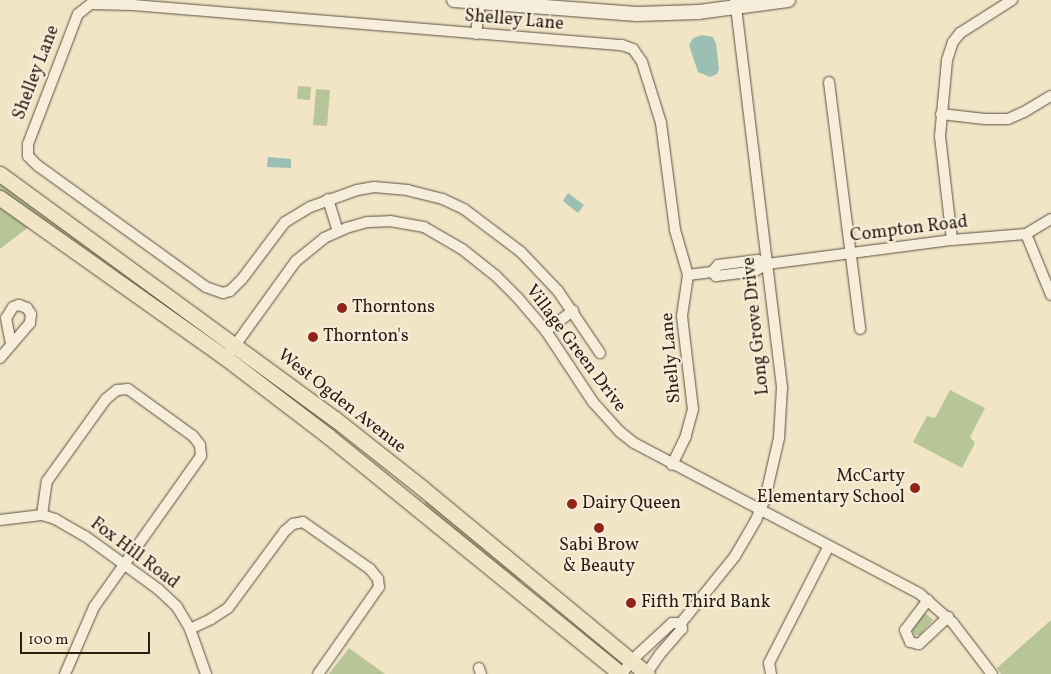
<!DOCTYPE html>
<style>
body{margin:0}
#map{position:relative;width:1051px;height:674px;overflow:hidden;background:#f1e5c6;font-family:Vollkorn,serif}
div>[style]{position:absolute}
.green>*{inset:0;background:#b8c597}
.water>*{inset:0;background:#9bbfb2}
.roads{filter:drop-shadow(0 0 1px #5d4f40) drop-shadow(0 0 1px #5d4f40)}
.minor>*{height:10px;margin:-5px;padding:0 5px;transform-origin:5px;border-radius:5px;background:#f6eeda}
.secondary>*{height:14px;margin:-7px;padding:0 7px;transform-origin:7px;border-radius:7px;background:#f6eeda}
.primary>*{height:15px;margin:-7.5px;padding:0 7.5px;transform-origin:7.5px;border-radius:7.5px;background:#f1e5c6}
.dots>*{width:14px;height:14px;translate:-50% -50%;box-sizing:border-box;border:2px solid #f6eeda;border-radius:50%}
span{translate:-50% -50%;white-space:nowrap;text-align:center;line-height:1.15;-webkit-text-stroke:4px #f6eeda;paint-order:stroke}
.street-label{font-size:18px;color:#2c1d13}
.poi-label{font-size:18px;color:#2c1d13}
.left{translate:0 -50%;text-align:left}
.right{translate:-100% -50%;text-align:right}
.scale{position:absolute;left:20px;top:632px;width:130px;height:22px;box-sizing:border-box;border:2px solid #2c1d13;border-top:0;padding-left:6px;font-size:15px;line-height:18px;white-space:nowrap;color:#2c1d13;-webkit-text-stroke:4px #f6eeda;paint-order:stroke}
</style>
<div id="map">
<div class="green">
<i style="clip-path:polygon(298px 86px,311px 87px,310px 100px,297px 99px)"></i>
<i style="clip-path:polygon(316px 89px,330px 90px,327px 126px,313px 125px)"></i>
<i style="clip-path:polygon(0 181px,117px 267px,116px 269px,0 190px)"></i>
<i style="clip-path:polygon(0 204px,30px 226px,0 249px)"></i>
<i style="clip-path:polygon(950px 390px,985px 408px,970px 437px,975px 443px,962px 468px,913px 442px,927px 416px,935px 418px)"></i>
<i style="clip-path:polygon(427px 500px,522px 578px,520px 581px,494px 562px,424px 504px)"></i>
<i style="clip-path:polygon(925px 613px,933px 620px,920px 635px,914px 635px,912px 628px)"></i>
<i style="clip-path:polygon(1051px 620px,1051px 674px,1001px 674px,997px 668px)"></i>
<i style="clip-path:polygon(349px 648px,385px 674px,329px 674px)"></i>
</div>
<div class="water">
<i style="clip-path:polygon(702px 35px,713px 37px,716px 44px,719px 69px,717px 74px,710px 77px,698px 72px,689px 45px,693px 38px)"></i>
<i style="clip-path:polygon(268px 157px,291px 159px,291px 168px,267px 167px)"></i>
<i style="clip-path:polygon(568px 193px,584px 205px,578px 213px,563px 201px)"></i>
</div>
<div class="roads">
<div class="minor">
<i style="left:476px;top:34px;width:34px;rotate:-83deg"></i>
<i style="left:829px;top:82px;width:249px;rotate:82.8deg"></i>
<i style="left:941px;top:114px;width:44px;rotate:6.5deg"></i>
<i style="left:985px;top:119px;width:23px"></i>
<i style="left:1008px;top:119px;width:17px;rotate:-24deg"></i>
<i style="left:1024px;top:112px;width:31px;rotate:-31deg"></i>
<i style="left:328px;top:199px;width:34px;rotate:73deg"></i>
<i style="left:1026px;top:234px;width:66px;rotate:67.7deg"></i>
<i style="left:952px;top:240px;width:105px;rotate:-96.6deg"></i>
<i style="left:940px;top:136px;width:76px;rotate:-84.7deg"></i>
<i style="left:947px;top:60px;width:19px;rotate:-72deg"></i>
<i style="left:953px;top:42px;width:11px;rotate:-52deg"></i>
<i style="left:960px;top:33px;width:62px;rotate:-32.4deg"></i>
<i style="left:712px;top:272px;width:6px;rotate:45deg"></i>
<i style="left:716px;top:276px;width:39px;rotate:-7deg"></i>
<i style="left:755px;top:271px;width:14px;rotate:-30deg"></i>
<i style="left:688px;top:275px;width:24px;rotate:-7deg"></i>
<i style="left:712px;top:272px;width:9px;rotate:-49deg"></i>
<i style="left:718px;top:265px;width:40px;rotate:-7.1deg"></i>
<i style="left:758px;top:260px;width:10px;rotate:24deg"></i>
<i style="left:767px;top:264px;width:187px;rotate:-7.4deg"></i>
<i style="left:952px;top:240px;width:74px;rotate:-4.6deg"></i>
<i style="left:1026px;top:234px;width:29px;rotate:-31deg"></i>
<i style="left:546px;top:331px;width:34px;rotate:-37deg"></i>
<i style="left:231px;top:351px;width:111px;rotate:-54.2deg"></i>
<i style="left:296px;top:261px;width:36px;rotate:-39deg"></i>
<i style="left:324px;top:238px;width:24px;rotate:-24deg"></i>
<i style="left:346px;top:228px;width:22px;rotate:-16deg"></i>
<i style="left:367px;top:222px;width:23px;rotate:-2deg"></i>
<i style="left:390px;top:221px;width:35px;rotate:10deg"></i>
<i style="left:424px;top:227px;width:44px;rotate:30.1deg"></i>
<i style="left:462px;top:249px;width:43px;rotate:38.5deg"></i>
<i style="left:496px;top:276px;width:30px;rotate:45deg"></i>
<i style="left:517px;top:297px;width:45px;rotate:49.5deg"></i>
<i style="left:546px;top:331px;width:85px;rotate:56.5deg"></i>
<i style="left:593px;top:402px;width:39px;rotate:48deg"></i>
<i style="left:619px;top:431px;width:19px;rotate:39deg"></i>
<i style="left:634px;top:443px;width:323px;rotate:27.8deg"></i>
<i style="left:920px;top:594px;width:44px;rotate:41.3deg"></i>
<i style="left:953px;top:623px;width:64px;rotate:52.6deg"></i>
<i style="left:600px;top:353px;width:75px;rotate:-124.1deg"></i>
<i style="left:558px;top:291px;width:54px;rotate:-133.5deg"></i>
<i style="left:521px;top:252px;width:71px;rotate:-143deg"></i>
<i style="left:464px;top:209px;width:23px;rotate:-155deg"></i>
<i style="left:443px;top:199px;width:36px;rotate:-166deg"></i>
<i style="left:408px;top:190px;width:34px;rotate:-175deg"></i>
<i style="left:374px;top:187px;width:17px;rotate:170deg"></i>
<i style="left:357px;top:190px;width:50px;rotate:160.1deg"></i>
<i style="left:310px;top:207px;width:29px;rotate:149deg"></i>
<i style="left:285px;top:222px;width:71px;rotate:127deg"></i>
<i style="left:242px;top:279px;width:17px;rotate:135deg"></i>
<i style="left:230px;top:291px;width:7px;rotate:164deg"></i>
<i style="left:223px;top:293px;width:18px;rotate:-161deg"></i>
<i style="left:206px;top:287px;width:207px;rotate:-144.2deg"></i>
<i style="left:38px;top:166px;width:14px;rotate:-135deg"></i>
<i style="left:28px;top:156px;width:12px;rotate:-90deg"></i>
<i style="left:28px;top:144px;width:139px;rotate:-69deg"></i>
<i style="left:78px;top:14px;width:16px;rotate:-38deg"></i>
<i style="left:91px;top:4px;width:42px;rotate:1.4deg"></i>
<i style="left:133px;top:5px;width:491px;rotate:4.7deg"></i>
<i style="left:622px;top:45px;width:12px;rotate:20deg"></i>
<i style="left:633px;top:49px;width:16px;rotate:55deg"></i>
<i style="left:642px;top:62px;width:64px;rotate:72.7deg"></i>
<i style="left:661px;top:123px;width:108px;rotate:82.5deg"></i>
<i style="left:675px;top:230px;width:47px;rotate:73.9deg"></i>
<i style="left:688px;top:275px;width:41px;rotate:98.3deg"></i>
<i style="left:682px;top:316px;width:94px;rotate:83.3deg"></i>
<i style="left:693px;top:409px;width:28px;rotate:105deg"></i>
<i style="left:686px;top:436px;width:32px;rotate:116deg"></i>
<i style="left:0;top:358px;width:46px;rotate:-49.4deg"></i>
<i style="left:30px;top:323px;width:9px;rotate:-84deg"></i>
<i style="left:31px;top:314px;width:7px;rotate:-124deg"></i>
<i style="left:27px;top:308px;width:9px;rotate:-159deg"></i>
<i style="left:19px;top:305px;width:6px;rotate:162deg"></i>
<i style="left:13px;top:307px;width:13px;rotate:122deg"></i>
<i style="left:6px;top:318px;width:25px;rotate:79deg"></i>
<i style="left:42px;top:515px;width:34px;rotate:-82deg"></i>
<i style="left:47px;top:481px;width:101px;rotate:-54.3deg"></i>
<i style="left:106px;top:399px;width:14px;rotate:-39deg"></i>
<i style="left:117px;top:390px;width:11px;rotate:-5deg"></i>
<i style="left:128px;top:389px;width:80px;rotate:35.9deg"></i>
<i style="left:193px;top:436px;width:11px;rotate:52deg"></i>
<i style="left:200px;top:445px;width:11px;rotate:85deg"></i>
<i style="left:201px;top:456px;width:185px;rotate:125.3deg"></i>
<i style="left:94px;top:607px;width:73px;rotate:113.4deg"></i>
<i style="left:0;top:520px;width:42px;rotate:-6.8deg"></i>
<i style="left:42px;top:515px;width:14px;rotate:17deg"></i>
<i style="left:55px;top:519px;width:34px;rotate:30deg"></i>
<i style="left:85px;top:536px;width:90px;rotate:36deg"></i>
<i style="left:158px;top:589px;width:26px;rotate:43deg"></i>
<i style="left:177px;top:607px;width:26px;rotate:59deg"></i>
<i style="left:190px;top:629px;width:48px;rotate:70.4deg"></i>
<i style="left:928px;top:600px;width:38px;rotate:127deg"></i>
<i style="left:905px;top:630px;width:13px;rotate:67deg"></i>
<i style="left:910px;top:642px;width:9px;rotate:13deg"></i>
<i style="left:919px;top:644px;width:40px;rotate:-43deg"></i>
<i style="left:190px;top:629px;width:23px;rotate:-25deg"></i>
<i style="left:211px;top:619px;width:20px;rotate:-33deg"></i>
<i style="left:228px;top:608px;width:96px;rotate:-53.5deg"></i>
<i style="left:285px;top:531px;width:11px;rotate:-41deg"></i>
<i style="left:293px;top:524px;width:10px;rotate:-11deg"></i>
<i style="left:303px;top:522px;width:82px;rotate:35deg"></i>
<i style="left:370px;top:569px;width:13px;rotate:51deg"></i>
<i style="left:378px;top:579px;width:8px;rotate:83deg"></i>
<i style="left:379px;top:587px;width:106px;rotate:125deg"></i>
<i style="left:479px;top:668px;width:6px;rotate:72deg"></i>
<i style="left:622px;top:674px;width:16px;rotate:-55deg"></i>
<i style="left:631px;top:661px;width:56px;rotate:-42.8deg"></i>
<i style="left:672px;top:623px;width:9px"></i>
<i style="left:646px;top:674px;width:24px;rotate:-55deg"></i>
<i style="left:660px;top:654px;width:33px;rotate:-49deg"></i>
<i style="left:682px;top:629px;width:6px;rotate:-99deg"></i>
<i style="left:681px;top:623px;width:86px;rotate:-51.1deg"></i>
<i style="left:735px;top:556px;width:42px;rotate:-59.7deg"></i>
<i style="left:756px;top:520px;width:23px;rotate:-67deg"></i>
<i style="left:765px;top:499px;width:63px;rotate:-77.1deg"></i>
<i style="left:779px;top:438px;width:51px;rotate:-86.6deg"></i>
<i style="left:782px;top:387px;width:390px;rotate:-96.9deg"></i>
<i style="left:771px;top:674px;width:11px;rotate:-100deg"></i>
<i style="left:769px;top:663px;width:131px;rotate:-62.9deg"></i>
</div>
<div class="secondary">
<i style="left:454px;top:0;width:183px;rotate:4.4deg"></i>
<i style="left:636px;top:14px;width:63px;rotate:-1.8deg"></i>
<i style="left:699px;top:12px;width:90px;rotate:-7.7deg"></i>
</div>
<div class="primary">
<i style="left:0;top:174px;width:415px;rotate:36.2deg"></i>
<i style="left:335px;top:419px;width:110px;rotate:38.3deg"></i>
<i style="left:421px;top:487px;width:293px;rotate:39.6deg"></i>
<i style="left:0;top:198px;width:277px;rotate:35.3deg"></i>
<i style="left:226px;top:358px;width:128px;rotate:37.4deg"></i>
<i style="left:328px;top:436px;width:377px;rotate:39.1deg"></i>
</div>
</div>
<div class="dots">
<i style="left:342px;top:308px;background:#8f2418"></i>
<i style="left:313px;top:337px;background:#8f2418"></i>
<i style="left:915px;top:488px;background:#8f2418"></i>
<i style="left:572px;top:504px;background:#8f2418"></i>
<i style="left:599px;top:528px;background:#8f2418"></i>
<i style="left:631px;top:603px;background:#8f2418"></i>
</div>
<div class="street-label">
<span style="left:514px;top:21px;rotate:5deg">Shelley Lane</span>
<span style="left:37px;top:73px;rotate:-69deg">Shelley Lane</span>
<span style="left:909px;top:230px;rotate:-7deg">Compton Road</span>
<span style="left:757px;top:326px;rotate:-96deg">Long Grove Drive</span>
<span style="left:575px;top:349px;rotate:53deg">Village Green Drive</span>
<span style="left:672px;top:358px;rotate:-95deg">Shelly Lane</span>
<span style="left:341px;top:402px;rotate:38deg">West Ogden Avenue</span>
<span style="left:134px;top:554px;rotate:37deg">Fox Hill Road</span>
</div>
<div class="poi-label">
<span class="left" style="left:352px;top:308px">Thorntons</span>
<span class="left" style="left:323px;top:337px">Thornton's</span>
<span class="right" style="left:905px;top:488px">McCarty<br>Elementary School</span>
<span class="left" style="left:582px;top:504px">Dairy Queen</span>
<span style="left:599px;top:557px">Sabi Brow<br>&amp; Beauty</span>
<span class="left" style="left:641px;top:603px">Fifth Third Bank</span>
</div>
<div class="scale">100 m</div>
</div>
